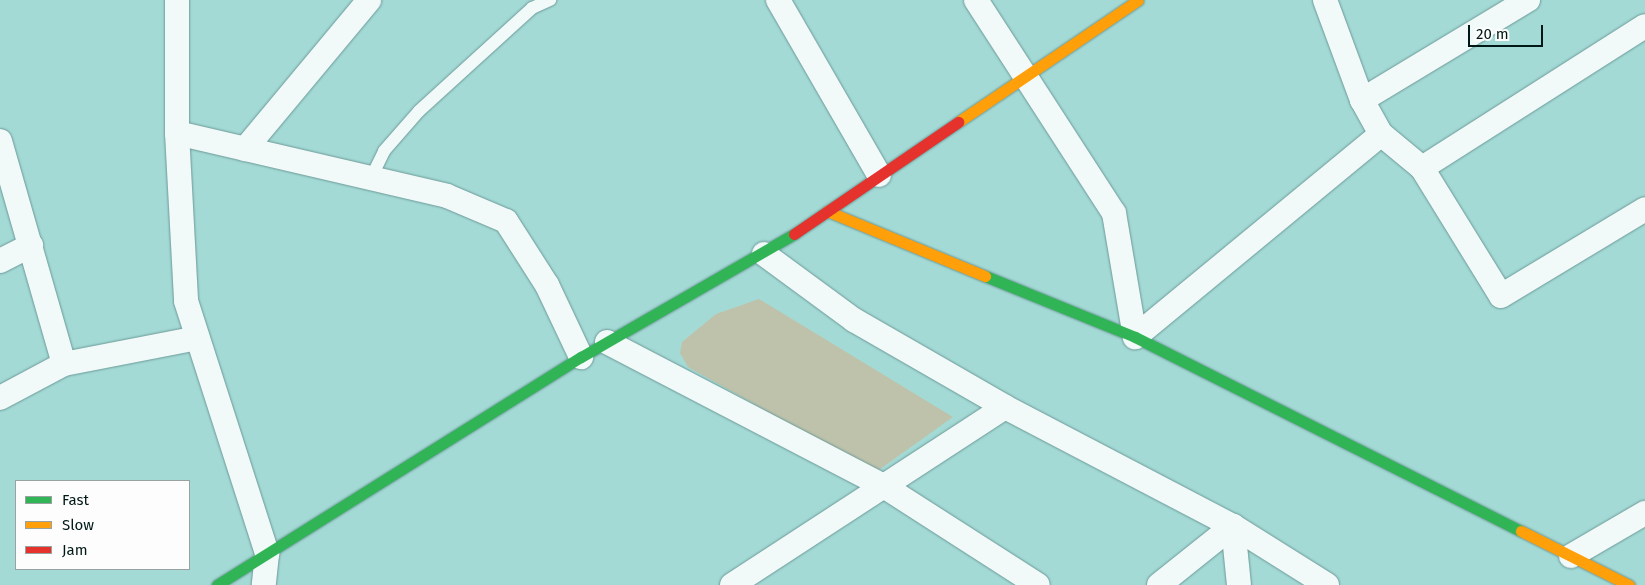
<!DOCTYPE html>
<style>
body{margin:0}
#map{position:relative;width:1645px;height:585px;overflow:hidden;background:#a4dad6;font-family:"Fira Sans",sans-serif}
div>[style]{position:absolute}
.green>*{inset:0;background:#bec2aa}
.roads{filter:drop-shadow(0 0 1px #6c9a97) drop-shadow(0 0 1px #6c9a97)}
.lane>*{height:12px;margin:-6px;padding:0 6px;transform-origin:6px;border-radius:6px;background:#f1f9f9}
.street>*{height:24px;margin:-12px;padding:0 12px;transform-origin:12px;border-radius:12px;background:#f1f9f9}
.fast>*{height:11px;margin:-5.5px;padding:0 5.5px;transform-origin:5.5px;border-radius:5.5px;background:#30b455}
.slow>*{height:11px;margin:-5.5px;padding:0 5.5px;transform-origin:5.5px;border-radius:5.5px;background:#ff9f0a}
.jam>*{height:11px;margin:-5.5px;padding:0 5.5px;transform-origin:5.5px;border-radius:5.5px;background:#e5322d}
span{translate:-50% -50%;white-space:nowrap;text-align:center;line-height:1.15;-webkit-text-stroke:5px #fdfdfd;paint-order:stroke}
.legend{position:absolute;left:15px;top:480px;width:175px;height:90px;box-sizing:border-box;background:#fdfdfd;border:1px solid #98a2a1;margin:0;padding:6px 9px;list-style:none;font-size:15px;color:#001917}
.legend li{display:flex;align-items:center;gap:10px;height:25px}
.legend b{width:25px;border:1px solid #98a2a1}
.scale{position:absolute;left:1468px;top:25px;width:75px;height:22px;box-sizing:border-box;border:2px solid #001917;border-top:0;padding-left:6px;font-size:15px;line-height:18px;white-space:nowrap;color:#001917;-webkit-text-stroke:4px #fdfdfd;paint-order:stroke}
</style>
<div id="map">
<div class="green">
<i style="clip-path:polygon(759px 299px,953px 417px,876px 472px,688px 367px,680px 353px,682px 342px,716px 314px)"></i>
</div>
<div class="roads">
<div class="lane">
<i style="left:371px;top:178px;width:30px;rotate:-64deg"></i>
<i style="left:384px;top:151px;width:53px;rotate:-48.8deg"></i>
<i style="left:419px;top:111px;width:153px;rotate:-42.3deg"></i>
<i style="left:532px;top:8px;width:20px;rotate:-24deg"></i>
</div>
<div class="street">
<i style="left:177px;top:0;width:133px;rotate:90deg"></i>
<i style="left:177px;top:133px;width:168px;rotate:86.9deg"></i>
<i style="left:186px;top:301px;width:266px;rotate:72.2deg"></i>
<i style="left:267px;top:554px;width:31px;rotate:96deg"></i>
<i style="left:778px;top:0;width:202px;rotate:60deg"></i>
<i style="left:976px;top:0;width:254px;rotate:57.1deg"></i>
<i style="left:1114px;top:213px;width:126px;rotate:80.4deg"></i>
<i style="left:1325px;top:0;width:107px;rotate:69.7deg"></i>
<i style="left:1362px;top:100px;width:39px;rotate:61deg"></i>
<i style="left:1381px;top:134px;width:53px;rotate:39.7deg"></i>
<i style="left:1422px;top:168px;width:150px;rotate:58.3deg"></i>
<i style="left:1501px;top:296px;width:168px;rotate:-31.1deg"></i>
<i style="left:1362px;top:100px;width:194px;rotate:-31.1deg"></i>
<i style="left:177px;top:133px;width:277px;rotate:13.1deg"></i>
<i style="left:447px;top:196px;width:64px;rotate:23deg"></i>
<i style="left:506px;top:221px;width:76px;rotate:57.4deg"></i>
<i style="left:547px;top:285px;width:80px;rotate:64.7deg"></i>
<i style="left:0;top:141px;width:232px;rotate:74deg"></i>
<i style="left:245px;top:149px;width:194px;rotate:-50.2deg"></i>
<i style="left:1422px;top:168px;width:264px;rotate:-32.5deg"></i>
<i style="left:764px;top:254px;width:112px;rotate:36.3deg"></i>
<i style="left:854px;top:320px;width:174px;rotate:29.9deg"></i>
<i style="left:1005px;top:407px;width:257px;rotate:27.6deg"></i>
<i style="left:1233px;top:526px;width:111px;rotate:32.1deg"></i>
<i style="left:0;top:261px;width:35px;rotate:-27deg"></i>
<i style="left:1135px;top:337px;width:319px;rotate:-39.5deg"></i>
<i style="left:607px;top:342px;width:310px;rotate:27.5deg"></i>
<i style="left:882px;top:485px;width:185px;rotate:32.7deg"></i>
<i style="left:0;top:398px;width:72px;rotate:-28deg"></i>
<i style="left:64px;top:364px;width:136px;rotate:-11deg"></i>
<i style="left:1233px;top:526px;width:59px;rotate:84.2deg"></i>
<i style="left:1571px;top:556px;width:86px;rotate:-30.2deg"></i>
<i style="left:732px;top:585px;width:326px;rotate:-33.1deg"></i>
<i style="left:1159px;top:585px;width:95px;rotate:-38.6deg"></i>
</div>
<div class="fast">
<i style="left:985px;top:276px;width:162px;rotate:22.1deg"></i>
<i style="left:1135px;top:337px;width:432px;rotate:26.7deg"></i>
<i style="left:217px;top:585px;width:430px;rotate:-32.1deg"></i>
<i style="left:581px;top:357px;width:246px;rotate:-30deg"></i>
</div>
<div class="slow">
<i style="left:958px;top:122px;width:217px;rotate:-34.1deg"></i>
<i style="left:827px;top:211px;width:171px;rotate:22.4deg"></i>
<i style="left:1521px;top:531px;width:121px;rotate:26.6deg"></i>
</div>
<div class="jam">
<i style="left:794px;top:234px;width:199px;rotate:-34.3deg"></i>
</div>
</div>
<ul class="legend">
<li><b style="height:6px;background:#30b455"></b>Fast</li>
<li><b style="height:6px;background:#ff9f0a"></b>Slow</li>
<li><b style="height:6px;background:#e5322d"></b>Jam</li>
</ul>
<div class="scale">20 m</div>
</div>
